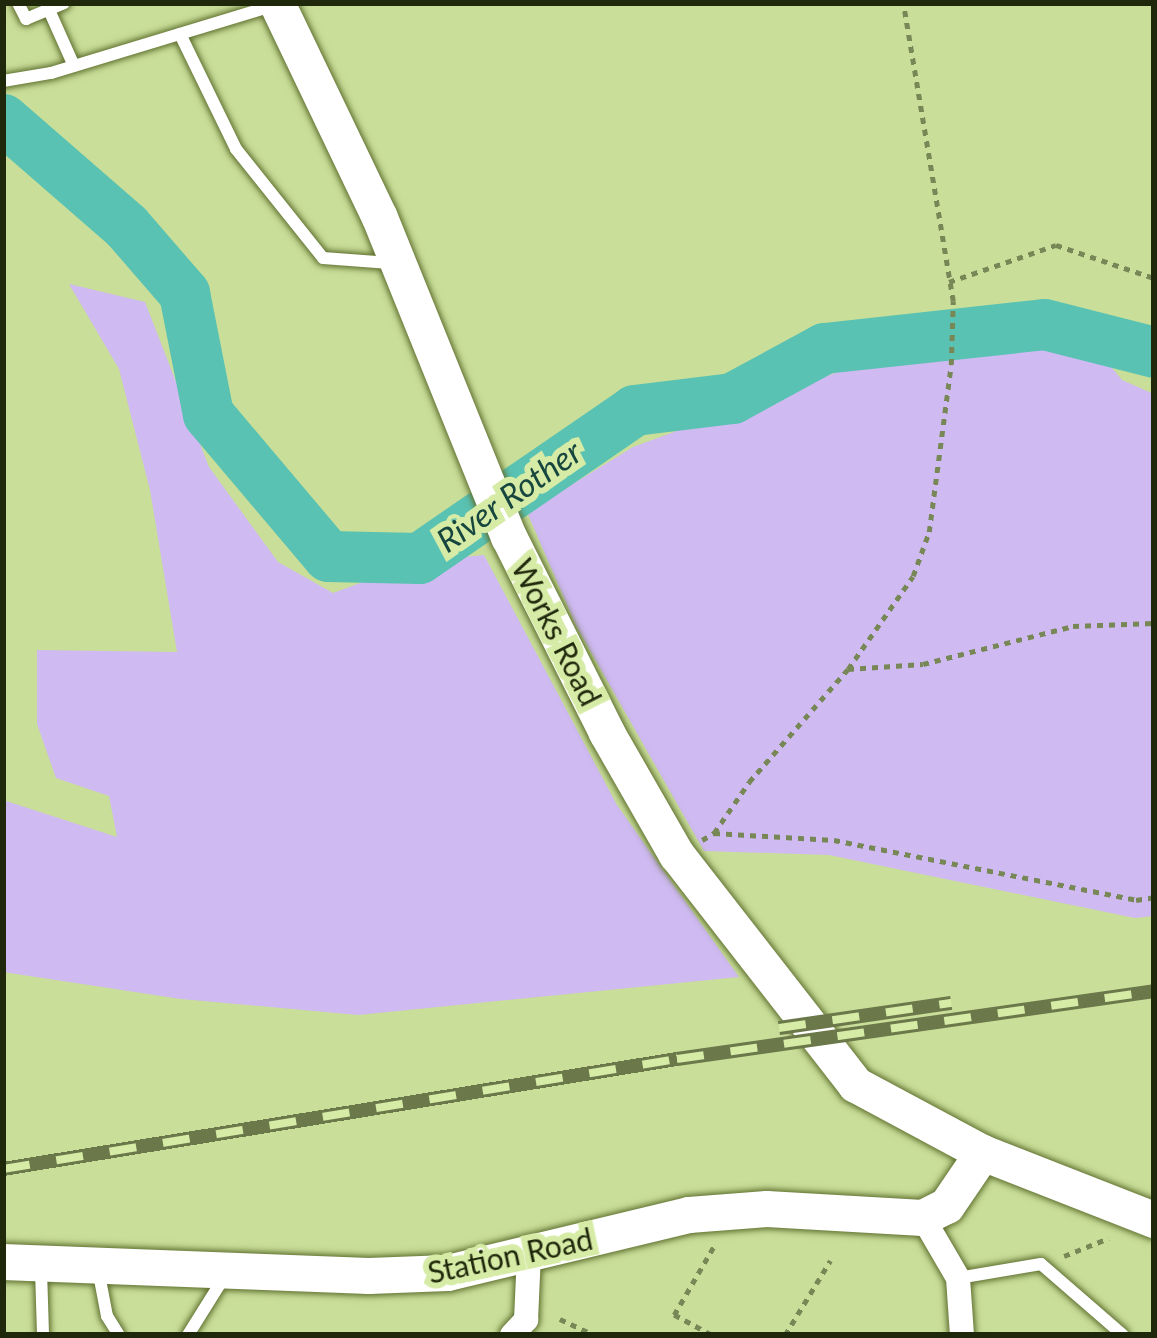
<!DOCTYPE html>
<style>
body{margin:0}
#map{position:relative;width:1157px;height:1338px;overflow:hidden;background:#c9de99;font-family:Lato,sans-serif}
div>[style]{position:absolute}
.green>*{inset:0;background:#cfbaf2}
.river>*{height:51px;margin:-25.5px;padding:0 25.5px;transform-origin:25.5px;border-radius:25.5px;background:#59c2b2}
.path>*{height:4.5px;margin-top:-2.25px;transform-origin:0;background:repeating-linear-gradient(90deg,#788756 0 6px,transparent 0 12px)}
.roads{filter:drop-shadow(0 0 3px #607130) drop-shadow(0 0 3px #607130)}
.lane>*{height:12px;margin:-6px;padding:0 6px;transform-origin:6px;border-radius:6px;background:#fff}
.street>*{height:24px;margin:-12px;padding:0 12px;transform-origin:12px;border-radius:12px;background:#fff}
.secondary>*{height:36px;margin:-18px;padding:0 18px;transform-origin:18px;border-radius:18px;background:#fff}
.rail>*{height:14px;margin-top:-7px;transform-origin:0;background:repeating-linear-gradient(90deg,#d6eba6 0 27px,#6a784a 0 54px);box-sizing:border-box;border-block:3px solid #6a784a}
span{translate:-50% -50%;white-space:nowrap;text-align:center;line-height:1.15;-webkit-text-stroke:12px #d6eba6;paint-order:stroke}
.street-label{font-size:30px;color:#20280c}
.water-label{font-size:33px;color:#17463f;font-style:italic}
.frame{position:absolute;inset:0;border:6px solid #20280c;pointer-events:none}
</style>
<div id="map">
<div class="green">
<i style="clip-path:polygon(69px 284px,145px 302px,209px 467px,278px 562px,333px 593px,420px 561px,484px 555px,617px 805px,739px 977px,358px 1015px,181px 999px,3px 972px,3px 800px,117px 837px,109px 796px,56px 778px,37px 724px,37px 650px,177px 652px,150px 490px,119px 369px)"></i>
<i style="clip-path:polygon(1054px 332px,1103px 357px,1122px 380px,1154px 394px,1154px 916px,1135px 918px,829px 855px,704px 851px,576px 626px,527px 512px,633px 447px,849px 368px,925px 347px)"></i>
</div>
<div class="river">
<i style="left:3px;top:119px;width:163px;rotate:41deg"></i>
<i style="left:126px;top:226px;width:89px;rotate:49.1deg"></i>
<i style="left:184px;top:293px;width:123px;rotate:78.8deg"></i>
<i style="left:208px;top:414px;width:186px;rotate:49.8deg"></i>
<i style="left:328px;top:556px;width:91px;rotate:1.3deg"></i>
<i style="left:419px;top:558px;width:261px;rotate:-34.5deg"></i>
<i style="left:634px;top:410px;width:99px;rotate:-7deg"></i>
<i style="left:732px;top:398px;width:105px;rotate:-28.5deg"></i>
<i style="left:824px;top:348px;width:221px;rotate:-6.2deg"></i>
<i style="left:1044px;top:324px;width:114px;rotate:14.3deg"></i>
</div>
<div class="path">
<i style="left:949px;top:282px;width:113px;rotate:-19.1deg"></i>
<i style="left:1056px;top:245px;width:103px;rotate:18.6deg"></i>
<i style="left:848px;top:669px;width:113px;rotate:-55deg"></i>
<i style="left:913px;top:576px;width:47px;rotate:-70deg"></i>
<i style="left:929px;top:532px;width:168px;rotate:-82.5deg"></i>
<i style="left:951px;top:365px;width:64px;rotate:-88.2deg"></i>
<i style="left:953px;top:301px;width:302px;rotate:-99.5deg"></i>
<i style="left:714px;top:833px;width:120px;rotate:3.3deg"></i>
<i style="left:834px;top:840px;width:308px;rotate:11.2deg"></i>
<i style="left:1136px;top:900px;width:18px;rotate:-9deg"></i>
<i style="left:702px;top:840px;width:14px;rotate:-30deg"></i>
<i style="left:714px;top:833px;width:62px;rotate:-55.5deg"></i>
<i style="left:749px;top:782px;width:150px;rotate:-48.8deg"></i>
<i style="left:848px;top:669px;width:75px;rotate:-3.8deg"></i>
<i style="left:923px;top:664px;width:155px;rotate:-14.2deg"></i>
<i style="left:1073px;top:626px;width:81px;rotate:-2.1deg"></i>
<i style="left:1064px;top:1256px;width:48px;rotate:-21.8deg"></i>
<i style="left:560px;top:1319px;width:38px;rotate:25deg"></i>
<i style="left:711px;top:1335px;width:42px;rotate:-151.6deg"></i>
<i style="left:674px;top:1315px;width:80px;rotate:-59.9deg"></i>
<i style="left:785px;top:1335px;width:87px;rotate:-58.7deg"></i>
</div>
<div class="roads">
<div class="lane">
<i style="left:18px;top:3px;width:18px;rotate:63deg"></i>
<i style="left:26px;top:19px;width:41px;rotate:-22.8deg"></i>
<i style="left:49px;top:10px;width:61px;rotate:65.9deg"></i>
<i style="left:180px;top:34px;width:128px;rotate:64deg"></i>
<i style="left:236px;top:149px;width:139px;rotate:51.4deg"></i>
<i style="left:323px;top:258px;width:67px;rotate:4.3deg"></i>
<i style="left:3px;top:81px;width:49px;rotate:-9.5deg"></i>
<i style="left:51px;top:73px;width:230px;rotate:-16.9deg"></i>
<i style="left:98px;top:1269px;width:48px;rotate:79.2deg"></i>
<i style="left:107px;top:1316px;width:22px;rotate:58deg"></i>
<i style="left:41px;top:1270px;width:65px;rotate:88.2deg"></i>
<i style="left:958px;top:1278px;width:84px;rotate:-9.6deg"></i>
<i style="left:1041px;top:1264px;width:108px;rotate:40.9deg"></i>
<i style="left:188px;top:1335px;width:66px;rotate:-58deg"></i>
</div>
<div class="street">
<i style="left:923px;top:1218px;width:69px;rotate:59.7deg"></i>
<i style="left:958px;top:1278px;width:57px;rotate:86deg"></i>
<i style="left:512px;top:1335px;width:21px;rotate:-47deg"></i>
<i style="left:526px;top:1320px;width:65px;rotate:-87.4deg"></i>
</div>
<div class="secondary">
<i style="left:277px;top:3px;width:238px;rotate:64.4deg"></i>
<i style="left:380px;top:218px;width:344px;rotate:68deg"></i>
<i style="left:509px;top:537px;width:219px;rotate:63.4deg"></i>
<i style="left:607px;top:733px;width:141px;rotate:60.2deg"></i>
<i style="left:677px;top:855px;width:291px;rotate:52.1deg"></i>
<i style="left:856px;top:1085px;width:144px;rotate:28.2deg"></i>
<i style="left:983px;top:1153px;width:184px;rotate:21.4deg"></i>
<i style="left:3px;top:1262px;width:366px;rotate:2.2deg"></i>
<i style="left:369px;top:1276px;width:79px;rotate:-2.2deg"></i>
<i style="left:448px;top:1273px;width:248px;rotate:-13.5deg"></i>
<i style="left:689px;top:1215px;width:78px;rotate:-4.4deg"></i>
<i style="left:767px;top:1209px;width:156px;rotate:3.3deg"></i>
<i style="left:923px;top:1218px;width:27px;rotate:-27deg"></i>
<i style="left:947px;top:1206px;width:64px;rotate:-55.8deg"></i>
</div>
</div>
<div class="rail">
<i style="left:779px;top:1028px;width:174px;rotate:-8.3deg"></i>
<i style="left:3px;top:1169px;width:683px;rotate:-9.27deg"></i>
<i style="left:677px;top:1059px;width:482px;rotate:-8.1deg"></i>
</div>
<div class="street-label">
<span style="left:557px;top:632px;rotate:63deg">Works Road</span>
<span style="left:510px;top:1255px;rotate:-12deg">Station Road</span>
</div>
<div class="water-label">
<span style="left:509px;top:496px;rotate:-35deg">River Rother</span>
</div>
<div class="frame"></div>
</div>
